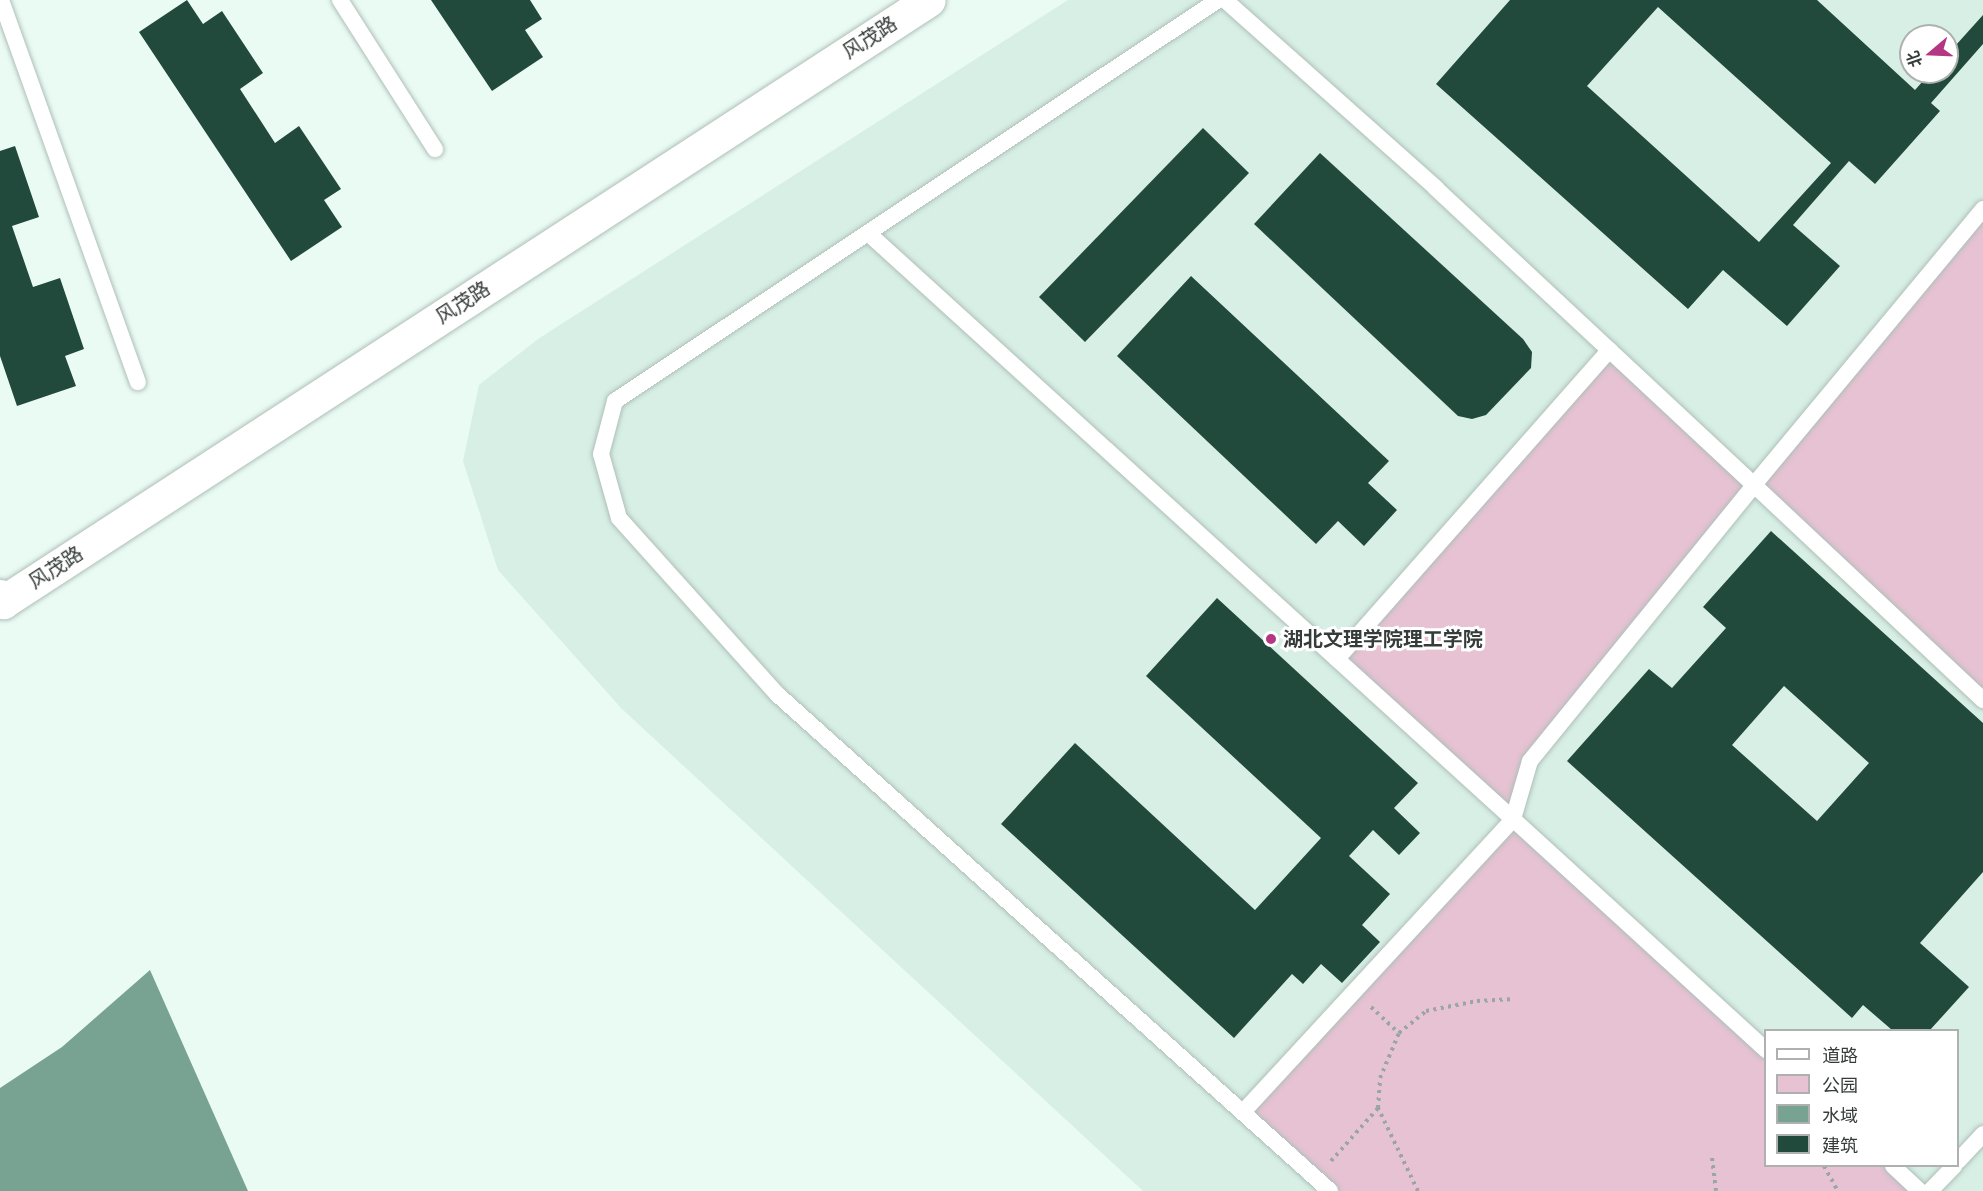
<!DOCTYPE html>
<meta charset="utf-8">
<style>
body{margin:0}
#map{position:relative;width:1983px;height:1191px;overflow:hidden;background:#eafbf4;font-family:Inter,"Noto Sans SC",sans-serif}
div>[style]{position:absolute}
.built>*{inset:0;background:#d7efe5}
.green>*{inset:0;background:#e6c2d3}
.water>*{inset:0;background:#78a393}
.building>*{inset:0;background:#214a3d}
.path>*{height:4px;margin-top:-2px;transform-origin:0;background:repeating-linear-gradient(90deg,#99a6a1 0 3px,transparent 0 7.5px)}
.roads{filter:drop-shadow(0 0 2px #aebfb8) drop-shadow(0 0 2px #aebfb8)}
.service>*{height:16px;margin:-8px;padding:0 8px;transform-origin:8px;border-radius:8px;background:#fff}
.tertiary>*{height:33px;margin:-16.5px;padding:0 16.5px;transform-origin:16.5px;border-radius:16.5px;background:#fff}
.dots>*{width:16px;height:16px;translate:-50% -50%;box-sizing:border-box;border:3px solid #fff;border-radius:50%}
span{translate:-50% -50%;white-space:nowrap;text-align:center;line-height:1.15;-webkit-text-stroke:6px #fff;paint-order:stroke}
.street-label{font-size:20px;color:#353c39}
.poi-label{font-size:20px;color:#353c39;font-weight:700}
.left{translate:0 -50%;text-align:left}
.legend{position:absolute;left:1764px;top:1029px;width:195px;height:138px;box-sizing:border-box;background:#fff;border:2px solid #aeb1b0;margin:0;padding:8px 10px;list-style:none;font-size:18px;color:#353c39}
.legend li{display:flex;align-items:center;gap:12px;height:30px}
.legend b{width:30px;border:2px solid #aeb1b0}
.north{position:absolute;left:1899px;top:24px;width:60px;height:60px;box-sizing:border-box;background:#fff;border:2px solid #aeb1b0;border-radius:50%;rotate:251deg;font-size:16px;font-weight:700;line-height:24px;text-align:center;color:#353c39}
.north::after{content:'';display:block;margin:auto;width:21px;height:27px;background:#b53784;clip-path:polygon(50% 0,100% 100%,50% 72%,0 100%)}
</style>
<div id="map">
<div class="built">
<i style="clip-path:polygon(evenodd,1068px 0,1983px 0,1983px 1191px,1143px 1191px,621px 708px,498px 570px,463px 461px,479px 385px,538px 339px,1068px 0,1911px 36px,1947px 36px,1947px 72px,1911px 72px,1911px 36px,1068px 0,1766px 1030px,1958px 1030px,1958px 1166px,1766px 1166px,1766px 1030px)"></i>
</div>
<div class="green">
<i style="clip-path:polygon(1983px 209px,1983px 700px,1754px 485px,1530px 761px,1513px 819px,1765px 1050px,1766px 1166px,1893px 1166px,1920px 1191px,1330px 1191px,1243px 1112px,1513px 819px,1337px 659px,1609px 350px,1754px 484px)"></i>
</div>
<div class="water">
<i style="clip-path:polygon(150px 970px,248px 1191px,0 1191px,0 1088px,62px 1047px)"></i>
</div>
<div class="building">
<i style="clip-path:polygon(187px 0,203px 24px,222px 11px,263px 73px,240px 89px,275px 143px,299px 126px,341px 189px,324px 200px,342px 227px,291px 261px,139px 32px)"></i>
<i style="clip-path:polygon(431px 0,530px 0,542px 19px,525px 30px,543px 57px,492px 91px)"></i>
<i style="clip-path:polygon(evenodd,1510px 0,1817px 0,1915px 90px,1931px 72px,1947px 72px,1947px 55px,1983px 15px,1983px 44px,1931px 103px,1940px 111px,1875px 184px,1849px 161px,1793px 225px,1840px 266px,1787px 326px,1723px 270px,1688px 309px,1436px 84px,1510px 0,1658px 7px,1831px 163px,1759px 242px,1587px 86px,1658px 7px)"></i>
<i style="clip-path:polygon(1203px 128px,1249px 173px,1085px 342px,1039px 297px)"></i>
<i style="clip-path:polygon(15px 146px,39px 217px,12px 226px,33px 287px,60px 278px,84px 349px,65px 356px,76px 386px,17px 406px,0 356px,0 151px)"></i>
<i style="clip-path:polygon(1320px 153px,1523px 339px,1532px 352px,1531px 368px,1486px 415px,1472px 419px,1458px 416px,1254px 224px)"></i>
<i style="clip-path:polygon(1191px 276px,1389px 461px,1368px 483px,1397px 510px,1364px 546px,1338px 521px,1316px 544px,1117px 356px)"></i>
<i style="clip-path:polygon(evenodd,1771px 531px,1983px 723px,1983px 872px,1920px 943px,1969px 987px,1930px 1030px,1892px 1030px,1863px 1005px,1852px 1018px,1567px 761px,1649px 669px,1672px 688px,1726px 628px,1703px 607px,1771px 531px,1784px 686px,1869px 763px,1817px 821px,1732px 745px,1784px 686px)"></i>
<i style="clip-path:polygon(1217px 598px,1418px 783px,1394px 808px,1420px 833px,1399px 855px,1373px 830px,1349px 856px,1390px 894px,1362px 925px,1380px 942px,1342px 983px,1321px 964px,1303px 984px,1292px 974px,1234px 1038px,1001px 824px,1075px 743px,1255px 910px,1321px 838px,1146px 676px)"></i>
</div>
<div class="path">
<i style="left:1371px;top:1007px;width:38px;rotate:43deg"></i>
<i style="left:1712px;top:1158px;width:33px;rotate:83deg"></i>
<i style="left:1331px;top:1161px;width:71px;rotate:-48.4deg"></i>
<i style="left:1824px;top:1166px;width:29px;rotate:61deg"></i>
<i style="left:1418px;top:1191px;width:92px;rotate:-115.7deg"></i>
<i style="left:1378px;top:1108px;width:30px;rotate:-86deg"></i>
<i style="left:1380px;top:1078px;width:49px;rotate:-67.1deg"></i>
<i style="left:1399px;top:1033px;width:35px;rotate:-39deg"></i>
<i style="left:1426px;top:1011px;width:52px;rotate:-11.1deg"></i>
<i style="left:1477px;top:1001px;width:33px;rotate:-3deg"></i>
</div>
<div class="roads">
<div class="service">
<i style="left:1px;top:0;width:406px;rotate:70.3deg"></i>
<i style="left:340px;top:0;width:177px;rotate:57.5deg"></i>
<i style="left:1218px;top:0;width:724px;rotate:146.38deg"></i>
<i style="left:615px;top:401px;width:55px;rotate:104.8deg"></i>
<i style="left:601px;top:454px;width:66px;rotate:74.3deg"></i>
<i style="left:619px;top:518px;width:238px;rotate:48.1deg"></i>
<i style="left:778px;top:695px;width:742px;rotate:41.94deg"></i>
<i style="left:1983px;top:209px;width:359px;rotate:129.7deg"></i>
<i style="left:1754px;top:485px;width:314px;rotate:43.2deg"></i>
<i style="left:868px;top:233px;width:871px;rotate:42.26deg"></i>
<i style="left:1513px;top:819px;width:60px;rotate:-73.7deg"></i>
<i style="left:1530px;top:761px;width:355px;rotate:-50.9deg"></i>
<i style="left:1754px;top:485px;width:435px;rotate:-137deg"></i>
<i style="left:1436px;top:188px;width:283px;rotate:-138.3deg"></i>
<i style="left:1337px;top:659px;width:412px;rotate:-48.6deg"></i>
<i style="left:1243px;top:1112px;width:398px;rotate:-47.3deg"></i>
<i style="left:1513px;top:819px;width:343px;rotate:42.4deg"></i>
<i style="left:1958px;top:1161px;width:37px;rotate:-47deg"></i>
<i style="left:1893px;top:1166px;width:37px;rotate:43deg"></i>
<i style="left:1930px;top:1191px;width:35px;rotate:-46deg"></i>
</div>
<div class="tertiary">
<i style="left:0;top:596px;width:7px;rotate:63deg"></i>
<i style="left:3px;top:602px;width:1104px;rotate:-33.03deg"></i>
</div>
</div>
<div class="dots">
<i style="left:1271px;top:639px;background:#b53784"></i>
</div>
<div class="street-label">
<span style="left:870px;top:38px;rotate:-33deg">风茂路</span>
<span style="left:463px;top:303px;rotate:-33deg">风茂路</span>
<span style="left:56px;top:568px;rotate:-33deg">风茂路</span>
</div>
<div class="poi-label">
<span class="left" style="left:1283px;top:639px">湖北文理学院理工学院</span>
</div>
<ul class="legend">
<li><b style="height:8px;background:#fff"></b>道路</li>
<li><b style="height:16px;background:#e6c2d3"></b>公园</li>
<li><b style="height:16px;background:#78a393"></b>水域</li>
<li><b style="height:16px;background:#214a3d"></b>建筑</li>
</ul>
<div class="north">北</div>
</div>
